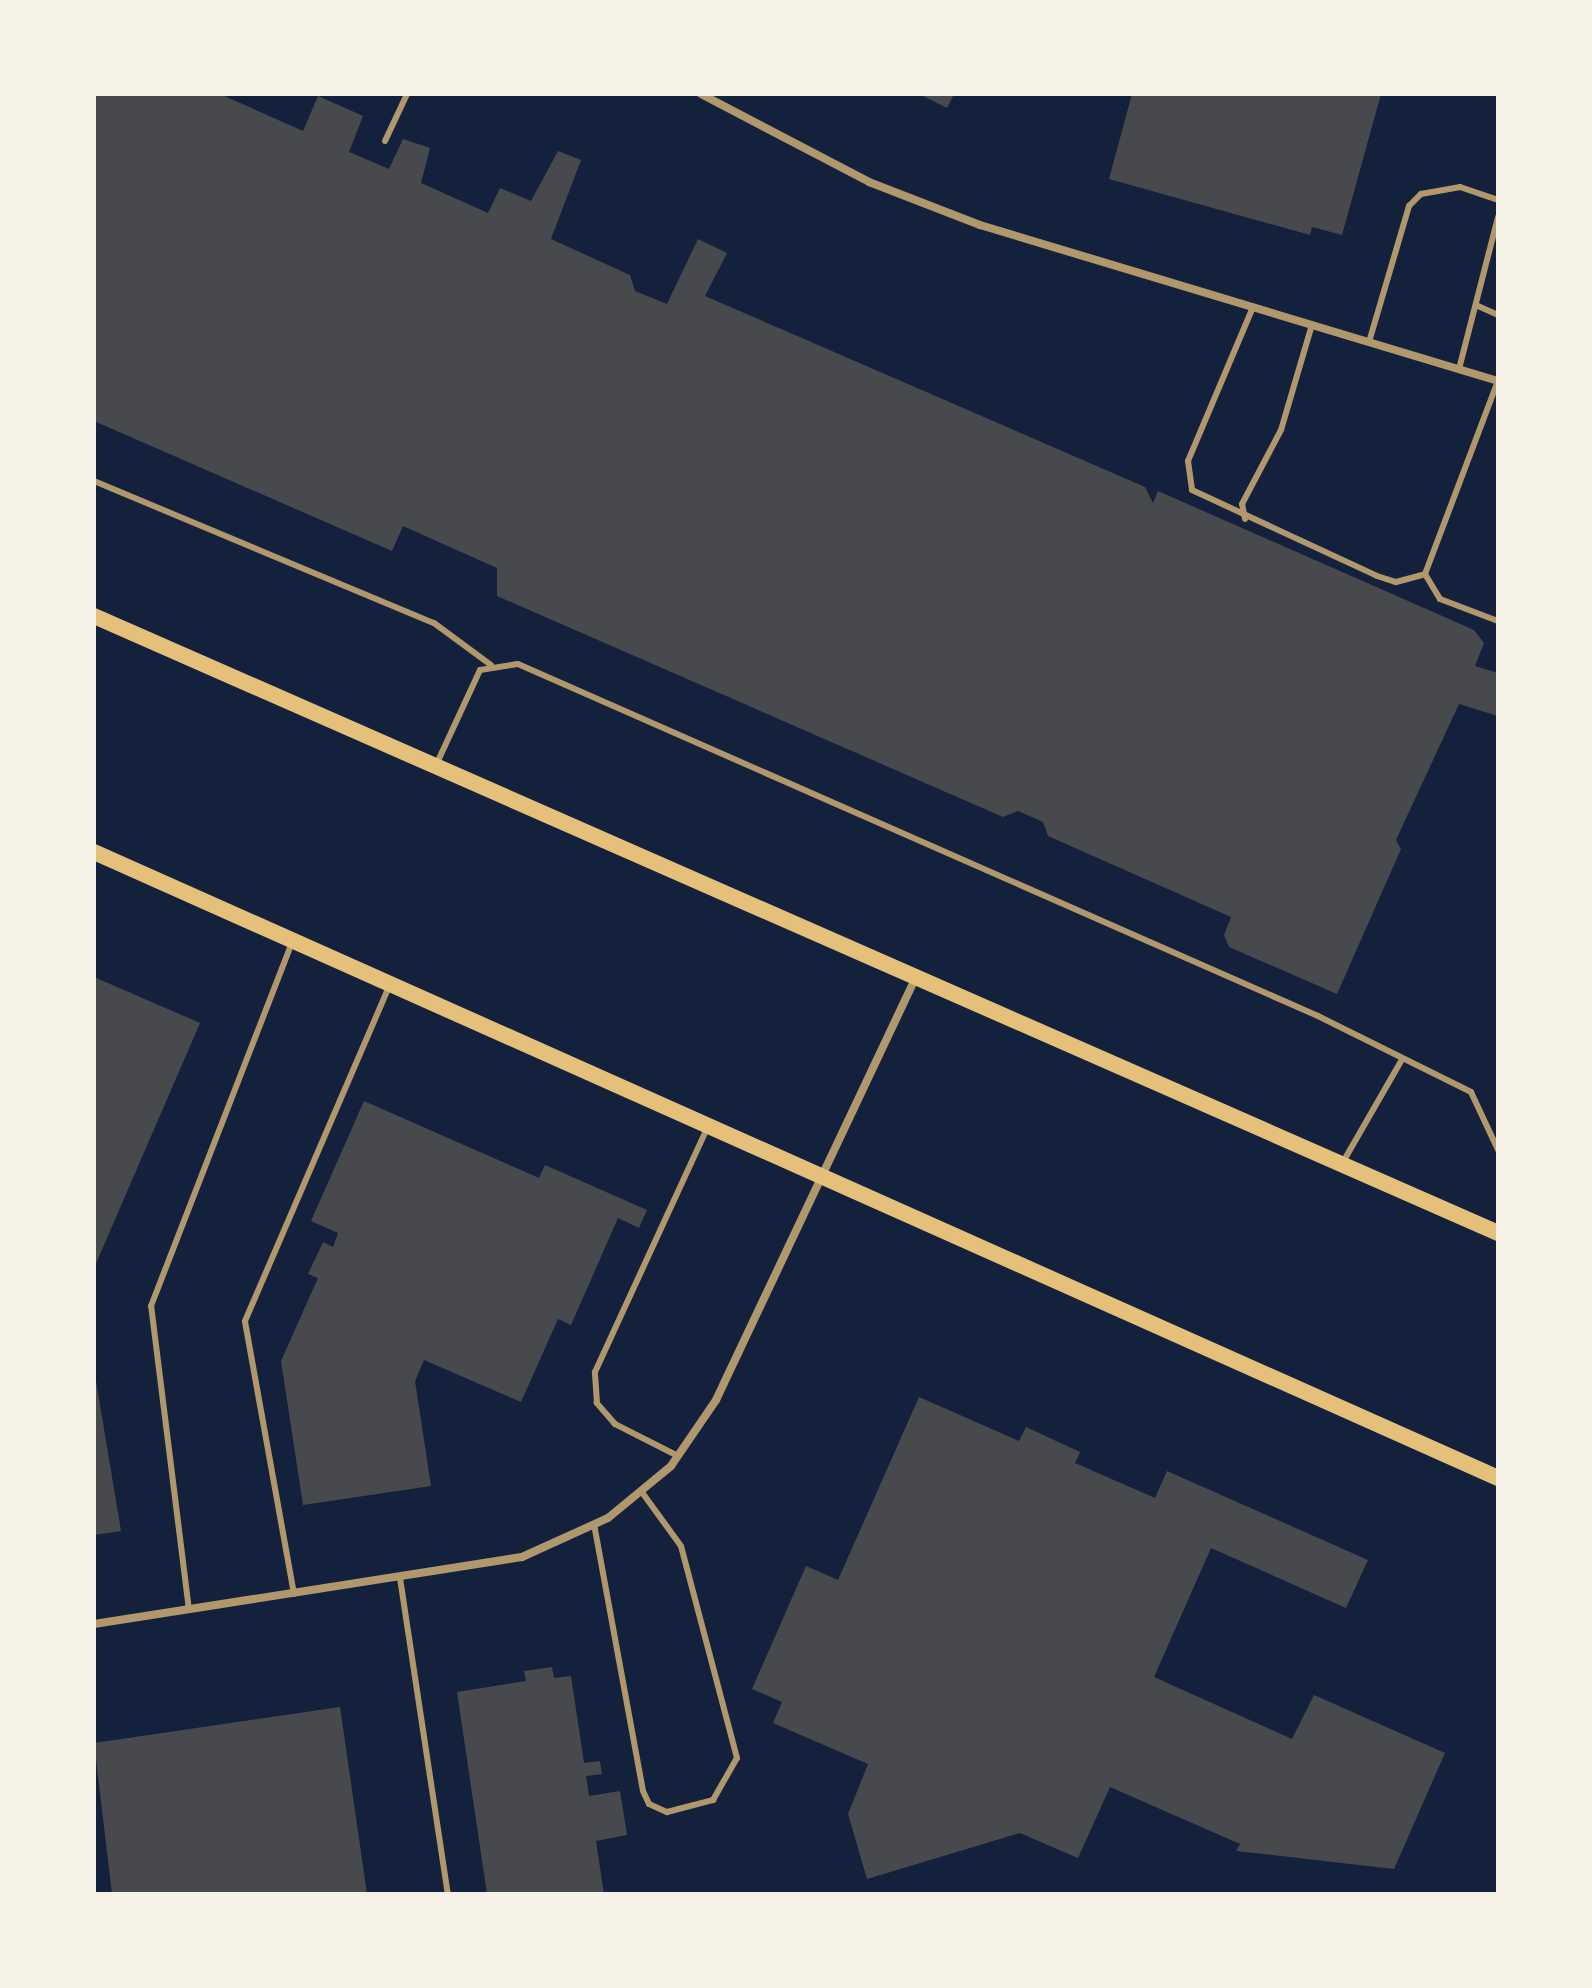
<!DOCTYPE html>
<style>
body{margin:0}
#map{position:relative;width:1592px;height:1988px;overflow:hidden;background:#14213d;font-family:Inter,sans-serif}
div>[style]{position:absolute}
.building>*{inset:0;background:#48494c}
.service>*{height:6px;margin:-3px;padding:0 3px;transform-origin:3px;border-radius:3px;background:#b1986c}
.minor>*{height:8px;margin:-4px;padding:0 4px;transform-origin:4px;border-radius:4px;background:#b1986c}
.secondary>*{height:16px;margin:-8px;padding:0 8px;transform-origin:8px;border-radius:8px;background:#e5c07b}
span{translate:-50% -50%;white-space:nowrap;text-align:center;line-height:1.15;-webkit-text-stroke:6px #f6f1e7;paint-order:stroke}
.frame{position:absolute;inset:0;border:96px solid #f6f1e7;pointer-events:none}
</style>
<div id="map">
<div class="building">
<i style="clip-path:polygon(94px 94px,220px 94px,303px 131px,318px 96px,363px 116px,349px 152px,389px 169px,403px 139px,430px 148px,421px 183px,488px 213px,500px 188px,531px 201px,558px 151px,581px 160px,551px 239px,630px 275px,635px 291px,667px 304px,698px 239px,727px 253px,705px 296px,1145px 487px,1153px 503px,1158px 491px,1474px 630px,1484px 643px,1475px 666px,1498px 673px,1498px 716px,1459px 704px,1396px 840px,1401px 849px,1337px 994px,1229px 947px,1224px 935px,1231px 917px,1048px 836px,1043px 822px,1018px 811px,1003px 817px,497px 596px,497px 568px,403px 526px,392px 551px,94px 421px)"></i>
<i style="clip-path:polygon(919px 94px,954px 94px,947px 108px)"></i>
<i style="clip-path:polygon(1132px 94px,1381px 94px,1342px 235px,1312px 227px,1310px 235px,1109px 179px)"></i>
<i style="clip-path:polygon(94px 977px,200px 1023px,94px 1268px)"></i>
<i style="clip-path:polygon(364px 1101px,539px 1178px,545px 1165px,647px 1210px,639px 1228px,618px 1218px,571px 1325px,558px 1319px,521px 1402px,424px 1360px,415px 1381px,431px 1486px,303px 1505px,281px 1361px,318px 1278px,308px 1274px,323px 1242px,333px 1247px,338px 1233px,311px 1221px)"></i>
<i style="clip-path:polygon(94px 1369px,121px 1531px,94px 1535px)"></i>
<i style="clip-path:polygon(919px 1397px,1019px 1441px,1026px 1427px,1080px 1452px,1075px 1463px,1155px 1498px,1167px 1471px,1368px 1560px,1346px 1608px,1211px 1548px,1154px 1677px,1292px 1739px,1314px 1695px,1445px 1753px,1394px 1869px,1236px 1851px,1240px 1844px,1110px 1787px,1078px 1858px,1020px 1833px,867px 1879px,848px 1814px,868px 1764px,773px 1723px,782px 1702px,752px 1689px,806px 1566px,838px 1580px)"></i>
<i style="clip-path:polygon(552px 1667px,554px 1678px,571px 1676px,584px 1763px,600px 1761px,602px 1774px,586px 1776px,589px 1796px,620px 1791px,627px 1835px,596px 1841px,604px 1894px,487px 1894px,457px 1692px,526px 1681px,524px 1671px)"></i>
<i style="clip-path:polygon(340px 1707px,367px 1894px,112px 1894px,94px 1743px)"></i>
</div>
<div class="service">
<i style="left:385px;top:141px;width:52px;rotate:-64.9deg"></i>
<i style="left:1478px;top:306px;width:22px;rotate:24deg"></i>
<i style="left:1253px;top:307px;width:167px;rotate:112.9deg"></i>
<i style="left:1188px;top:461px;width:29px;rotate:82deg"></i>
<i style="left:1192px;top:490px;width:204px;rotate:24.9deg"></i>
<i style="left:1377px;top:576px;width:20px;rotate:18deg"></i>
<i style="left:1396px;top:582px;width:30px;rotate:-15deg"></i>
<i style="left:1369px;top:342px;width:142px;rotate:-73.6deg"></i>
<i style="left:1409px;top:206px;width:17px;rotate:-45deg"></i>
<i style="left:1421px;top:194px;width:40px;rotate:-10deg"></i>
<i style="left:1460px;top:187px;width:40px;rotate:18.9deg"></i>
<i style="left:1459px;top:369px;width:157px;rotate:-75.6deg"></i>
<i style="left:94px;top:481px;width:368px;rotate:22.7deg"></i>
<i style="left:434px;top:623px;width:71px;rotate:36.4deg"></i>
<i style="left:1245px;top:519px;width:15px;rotate:-101deg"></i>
<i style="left:1242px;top:504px;width:84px;rotate:-62.2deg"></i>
<i style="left:1281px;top:430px;width:109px;rotate:-73.6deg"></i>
<i style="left:1425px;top:574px;width:206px;rotate:-69.3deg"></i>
<i style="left:1425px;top:574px;width:29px;rotate:59deg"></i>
<i style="left:1440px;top:599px;width:62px;rotate:20.8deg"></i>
<i style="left:437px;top:763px;width:102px;rotate:-65.2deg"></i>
<i style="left:480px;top:670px;width:38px;rotate:-9deg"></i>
<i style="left:518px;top:664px;width:874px;rotate:23.75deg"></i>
<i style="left:1318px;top:1016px;width:171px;rotate:26.4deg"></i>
<i style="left:1471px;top:1092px;width:64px;rotate:65deg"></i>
<i style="left:1343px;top:1162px;width:116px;rotate:-60.1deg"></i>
<i style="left:678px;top:1456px;width:71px;rotate:-153.1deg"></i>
<i style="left:615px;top:1424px;width:28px;rotate:-131deg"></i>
<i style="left:597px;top:1403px;width:31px;rotate:-94deg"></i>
<i style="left:595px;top:1372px;width:268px;rotate:-65.3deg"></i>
<i style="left:594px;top:1524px;width:271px;rotate:79.6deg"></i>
<i style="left:643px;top:1791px;width:14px;rotate:65deg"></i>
<i style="left:649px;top:1804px;width:20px;rotate:24deg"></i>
<i style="left:667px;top:1812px;width:48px;rotate:-14.6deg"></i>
<i style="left:713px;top:1800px;width:48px;rotate:-60.3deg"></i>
<i style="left:737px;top:1758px;width:219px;rotate:-104.8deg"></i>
<i style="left:681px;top:1546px;width:68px;rotate:-126deg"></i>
<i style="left:400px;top:1578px;width:320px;rotate:81.4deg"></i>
<i style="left:294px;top:1594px;width:277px;rotate:-100.2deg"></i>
<i style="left:245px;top:1321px;width:367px;rotate:-66.7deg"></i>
<i style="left:189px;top:1610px;width:306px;rotate:-97.1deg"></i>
<i style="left:151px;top:1306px;width:390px;rotate:-68.8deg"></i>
</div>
<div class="minor">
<i style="left:701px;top:94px;width:190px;rotate:27.6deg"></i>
<i style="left:869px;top:182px;width:119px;rotate:21.2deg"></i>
<i style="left:980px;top:225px;width:541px;rotate:16.76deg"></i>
<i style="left:94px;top:1624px;width:433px;rotate:-8.9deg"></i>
<i style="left:522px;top:1557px;width:94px;rotate:-24.4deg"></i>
<i style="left:608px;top:1518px;width:82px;rotate:-39.5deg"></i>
<i style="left:671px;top:1466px;width:80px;rotate:-55.7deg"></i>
<i style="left:716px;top:1400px;width:463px;rotate:-64.7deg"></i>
</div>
<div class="secondary">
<i style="left:94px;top:616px;width:1534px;rotate:23.72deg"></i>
<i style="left:94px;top:852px;width:1537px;rotate:24.03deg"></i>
</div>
<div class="frame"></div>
</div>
